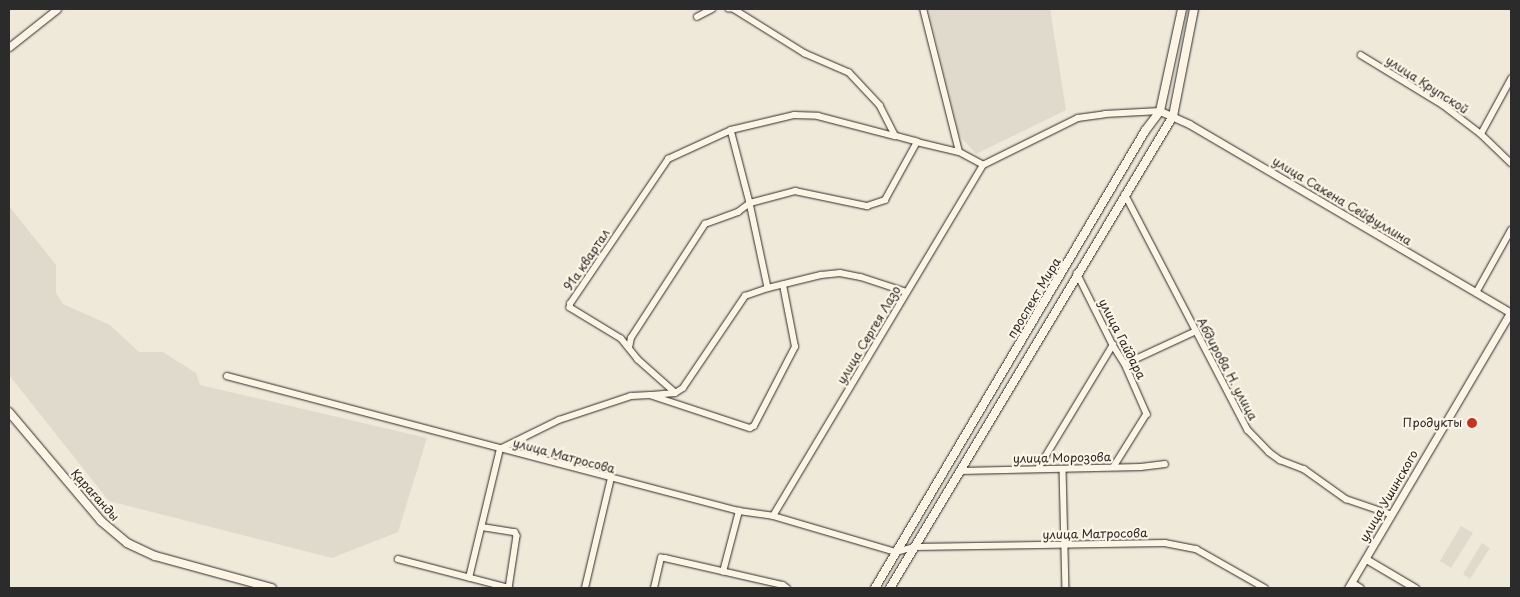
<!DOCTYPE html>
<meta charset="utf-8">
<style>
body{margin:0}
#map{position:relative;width:1520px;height:597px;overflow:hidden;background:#efe9da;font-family:"Playpen Sans",sans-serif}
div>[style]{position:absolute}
.built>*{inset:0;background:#e0dacc}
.roads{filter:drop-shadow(0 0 1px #2b2b2b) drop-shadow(0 0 1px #2b2b2b)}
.minor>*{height:5.5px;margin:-2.75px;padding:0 2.75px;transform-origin:2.75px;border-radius:2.75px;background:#fcf5e5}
.tertiary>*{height:7px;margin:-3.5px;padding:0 3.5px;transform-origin:3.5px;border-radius:3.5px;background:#fcf5e5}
.secondary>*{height:8px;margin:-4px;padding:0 4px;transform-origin:4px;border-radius:4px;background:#fcf5e5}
.dots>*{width:14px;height:14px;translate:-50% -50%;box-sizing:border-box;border:2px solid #fcf5e5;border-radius:50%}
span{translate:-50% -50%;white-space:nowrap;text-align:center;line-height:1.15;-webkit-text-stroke:4.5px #fcf5e5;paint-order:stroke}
.street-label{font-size:12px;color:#2b2b2b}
.poi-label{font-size:12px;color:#2b2b2b}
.right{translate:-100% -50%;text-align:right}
.frame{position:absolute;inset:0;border:10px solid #2b2b2b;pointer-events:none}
</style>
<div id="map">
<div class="built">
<i style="clip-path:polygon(928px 9px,1050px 9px,1066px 110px,976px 154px,959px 135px)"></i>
<i style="clip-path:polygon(9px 206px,56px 265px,56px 293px,63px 304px,110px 325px,139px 352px,163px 352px,196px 373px,200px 385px,427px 438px,398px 532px,332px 558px,109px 501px,9px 375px)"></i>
<i style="clip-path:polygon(1461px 526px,1473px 533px,1451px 568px,1440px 561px)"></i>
<i style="clip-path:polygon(1482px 543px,1490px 548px,1470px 579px,1463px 574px)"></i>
</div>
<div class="roads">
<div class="minor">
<i style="left:697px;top:17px;width:17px;rotate:-28deg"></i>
<i style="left:1361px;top:55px;width:96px;rotate:31.4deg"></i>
<i style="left:1443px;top:105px;width:48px;rotate:37.3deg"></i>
<i style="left:1481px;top:134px;width:42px;rotate:44deg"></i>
<i style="left:731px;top:130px;width:75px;rotate:75.4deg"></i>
<i style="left:750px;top:203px;width:87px;rotate:78deg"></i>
<i style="left:768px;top:288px;width:55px;rotate:-13.8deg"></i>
<i style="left:821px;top:275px;width:19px;rotate:-6deg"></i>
<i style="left:840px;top:273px;width:21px;rotate:11deg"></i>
<i style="left:861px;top:277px;width:48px;rotate:18.1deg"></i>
<i style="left:1481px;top:134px;width:63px;rotate:-61.4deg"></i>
<i style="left:917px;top:142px;width:43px;rotate:13.4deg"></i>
<i style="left:983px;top:165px;width:106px;rotate:-26.3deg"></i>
<i style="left:1078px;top:118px;width:27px;rotate:-8deg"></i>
<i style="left:1105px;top:114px;width:55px;rotate:-3.1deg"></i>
<i style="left:1125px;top:194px;width:266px;rotate:62.5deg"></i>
<i style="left:1248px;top:430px;width:30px;rotate:46deg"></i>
<i style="left:1269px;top:452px;width:14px;rotate:36deg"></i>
<i style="left:1280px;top:460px;width:26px;rotate:21deg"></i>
<i style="left:1304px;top:469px;width:52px;rotate:35.5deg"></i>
<i style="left:1346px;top:499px;width:46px;rotate:18.8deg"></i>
<i style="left:1077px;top:273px;width:80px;rotate:63.4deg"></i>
<i style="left:1113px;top:345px;width:22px;rotate:58deg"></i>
<i style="left:1125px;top:364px;width:55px;rotate:66.3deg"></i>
<i style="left:1147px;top:414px;width:62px;rotate:121.9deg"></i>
<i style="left:1476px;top:293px;width:72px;rotate:-60.9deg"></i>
<i style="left:629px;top:348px;width:10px;rotate:-79deg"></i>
<i style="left:631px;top:338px;width:136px;rotate:-57deg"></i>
<i style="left:705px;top:224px;width:35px;rotate:-20deg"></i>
<i style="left:738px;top:212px;width:15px;rotate:-37deg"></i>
<i style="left:750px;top:203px;width:47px;rotate:-14.9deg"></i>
<i style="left:795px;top:191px;width:74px;rotate:11.8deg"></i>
<i style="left:867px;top:206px;width:19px;rotate:-18deg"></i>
<i style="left:885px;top:200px;width:66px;rotate:-61.1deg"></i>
<i style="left:917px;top:142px;width:23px;rotate:-165deg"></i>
<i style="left:895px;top:136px;width:34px;rotate:-117deg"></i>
<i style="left:880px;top:106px;width:45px;rotate:-133.2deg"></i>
<i style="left:849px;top:73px;width:48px;rotate:-156.6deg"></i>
<i style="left:805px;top:54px;width:85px;rotate:-148deg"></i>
<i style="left:733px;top:9px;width:4px;rotate:180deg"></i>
<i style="left:1125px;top:364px;width:78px;rotate:-24.9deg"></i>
<i style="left:227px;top:376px;width:529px;rotate:14.77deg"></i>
<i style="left:739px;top:511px;width:34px;rotate:8deg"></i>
<i style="left:773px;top:516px;width:128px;rotate:16.3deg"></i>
<i style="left:896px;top:552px;width:20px;rotate:-15deg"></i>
<i style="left:915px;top:547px;width:250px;rotate:-0.9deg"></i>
<i style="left:1165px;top:543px;width:32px;rotate:11deg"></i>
<i style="left:1196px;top:549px;width:79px;rotate:29.5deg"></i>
<i style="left:675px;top:393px;width:50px;rotate:-138.3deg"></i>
<i style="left:638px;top:360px;width:27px;rotate:-129deg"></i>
<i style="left:621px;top:339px;width:60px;rotate:-148.7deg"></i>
<i style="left:570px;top:308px;width:4px;rotate:-90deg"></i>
<i style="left:570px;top:304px;width:175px;rotate:-55.9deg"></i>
<i style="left:668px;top:159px;width:69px;rotate:-24.7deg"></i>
<i style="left:731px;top:130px;width:65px;rotate:-13.4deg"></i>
<i style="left:794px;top:115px;width:24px;rotate:2deg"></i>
<i style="left:818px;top:116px;width:80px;rotate:14.6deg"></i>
<i style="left:652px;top:395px;width:23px;rotate:-5deg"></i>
<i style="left:675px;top:393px;width:9px;rotate:-32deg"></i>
<i style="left:683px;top:388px;width:111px;rotate:-56deg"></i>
<i style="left:745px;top:296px;width:24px;rotate:-19deg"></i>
<i style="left:1039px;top:467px;width:143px;rotate:-58.8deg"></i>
<i style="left:1063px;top:469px;width:119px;rotate:88.6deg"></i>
<i style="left:960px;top:471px;width:181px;rotate:-1.3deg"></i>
<i style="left:1141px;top:467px;width:24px;rotate:-7deg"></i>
<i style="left:773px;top:516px;width:409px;rotate:-59.1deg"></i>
<i style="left:983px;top:165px;width:27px;rotate:-152deg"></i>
<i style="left:959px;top:152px;width:147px;rotate:-104.1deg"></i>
<i style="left:482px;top:527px;width:33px;rotate:9deg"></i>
<i style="left:515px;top:532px;width:4px;rotate:63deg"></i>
<i style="left:517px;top:536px;width:53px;rotate:98.7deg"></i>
<i style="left:398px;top:559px;width:115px;rotate:14.6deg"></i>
<i style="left:723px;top:572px;width:63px;rotate:-75.3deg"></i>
<i style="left:469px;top:578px;width:133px;rotate:-76.5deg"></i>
<i style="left:500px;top:449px;width:66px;rotate:-26.2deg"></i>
<i style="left:559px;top:420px;width:76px;rotate:-18.4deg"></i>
<i style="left:631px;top:396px;width:19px;rotate:-3deg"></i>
<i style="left:650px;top:395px;width:105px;rotate:18.3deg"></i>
<i style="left:750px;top:428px;width:4px;rotate:-27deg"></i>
<i style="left:754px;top:426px;width:89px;rotate:-62.6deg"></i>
<i style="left:795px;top:347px;width:63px;rotate:-101deg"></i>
<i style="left:585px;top:588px;width:113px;rotate:-76.7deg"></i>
<i style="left:654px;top:588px;width:31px;rotate:-77deg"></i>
<i style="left:661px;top:558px;width:4px"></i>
<i style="left:665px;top:558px;width:121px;rotate:12.9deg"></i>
<i style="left:783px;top:585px;width:5px;rotate:37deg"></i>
</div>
<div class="tertiary">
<i style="left:9px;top:47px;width:61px;rotate:-38.4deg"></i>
<i style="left:1160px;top:111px;width:32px;rotate:24deg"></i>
<i style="left:1189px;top:124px;width:373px;rotate:30.4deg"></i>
<i style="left:1366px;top:559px;width:57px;rotate:30.6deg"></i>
<i style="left:1352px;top:583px;width:9px;rotate:32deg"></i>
<i style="left:1348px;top:588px;width:319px;rotate:-59.5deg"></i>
</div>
<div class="secondary">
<i style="left:9px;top:412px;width:143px;rotate:49.8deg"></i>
<i style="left:101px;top:521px;width:34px;rotate:40deg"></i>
<i style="left:127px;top:543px;width:31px;rotate:25deg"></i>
<i style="left:155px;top:556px;width:121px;rotate:15.3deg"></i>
<i style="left:875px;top:588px;width:531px;rotate:-59.42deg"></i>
<i style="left:1145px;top:131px;width:25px;rotate:-53deg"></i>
<i style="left:1160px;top:111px;width:104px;rotate:-77.8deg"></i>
<i style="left:890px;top:588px;width:550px;rotate:-59.05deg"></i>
<i style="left:1173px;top:116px;width:109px;rotate:-78.9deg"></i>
</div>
</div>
<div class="dots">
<i style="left:1472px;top:423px;background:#c8321e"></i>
</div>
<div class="street-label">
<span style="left:1427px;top:85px;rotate:33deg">улица Крупской</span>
<span style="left:1342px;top:201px;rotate:31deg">улица Сакена Сейфуллина</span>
<span style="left:587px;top:260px;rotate:-56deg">91а квартал</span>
<span style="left:1034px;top:298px;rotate:-59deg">проспект Мира</span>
<span style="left:869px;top:335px;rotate:-59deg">улица Сергея Лазо</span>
<span style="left:1122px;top:339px;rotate:63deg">улица Гайдара</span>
<span style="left:1227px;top:369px;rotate:62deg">Абдирова Н. улица</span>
<span style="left:564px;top:456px;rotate:15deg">улица Матросова</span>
<span style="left:1062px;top:458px;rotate:-1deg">улица Морозова</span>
<span style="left:95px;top:495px;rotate:48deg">Қарағанды</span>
<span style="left:1389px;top:496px;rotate:-60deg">улица Ушинского</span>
<span style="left:1095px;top:534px;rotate:-1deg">улица Матросова</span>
</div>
<div class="poi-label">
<span class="right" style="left:1462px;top:423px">Продукты</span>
</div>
<div class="frame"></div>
</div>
